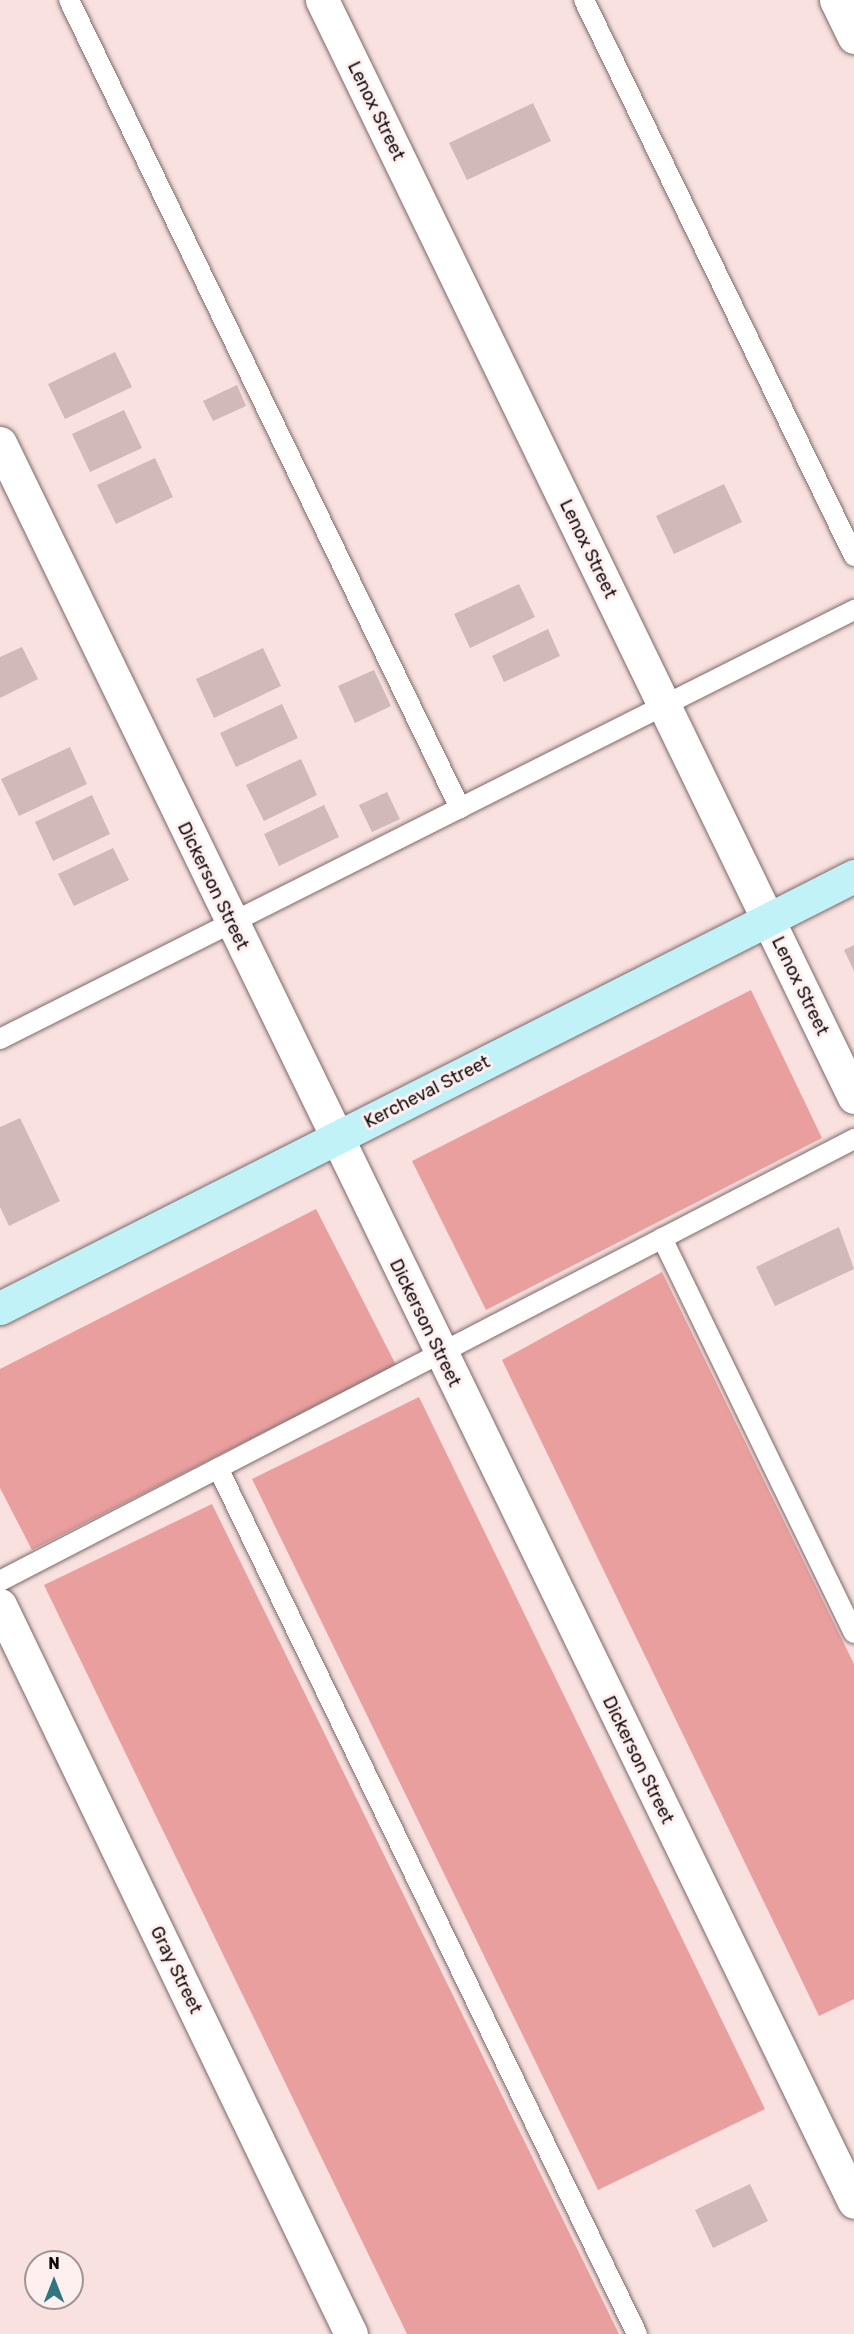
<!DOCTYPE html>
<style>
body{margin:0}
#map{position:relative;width:854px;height:2334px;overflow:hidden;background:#f8e1df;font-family:Rubik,sans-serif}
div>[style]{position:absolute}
.green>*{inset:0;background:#e99f9d}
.building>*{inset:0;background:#d0b9b8}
.roads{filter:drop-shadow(0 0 2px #7e6968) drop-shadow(0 0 2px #7e6968)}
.lane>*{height:20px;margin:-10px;padding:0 10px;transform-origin:10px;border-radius:10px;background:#fff}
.street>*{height:33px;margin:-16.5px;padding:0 16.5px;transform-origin:16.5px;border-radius:16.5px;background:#fff}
.secondary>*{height:33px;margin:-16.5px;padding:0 16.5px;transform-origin:16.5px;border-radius:16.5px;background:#c1f2f7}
span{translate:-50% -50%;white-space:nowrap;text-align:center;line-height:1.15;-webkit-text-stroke:6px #fff0f0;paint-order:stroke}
.street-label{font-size:18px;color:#120b0b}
.north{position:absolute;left:24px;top:2250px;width:60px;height:60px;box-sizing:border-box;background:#fff0f0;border:2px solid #a09494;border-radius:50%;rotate:0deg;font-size:16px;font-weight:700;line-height:24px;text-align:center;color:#120b0b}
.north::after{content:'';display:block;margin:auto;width:21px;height:27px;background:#2f7780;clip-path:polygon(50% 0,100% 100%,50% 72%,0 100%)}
</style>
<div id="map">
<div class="green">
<i style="clip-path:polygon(751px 990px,822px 1138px,486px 1310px,412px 1161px)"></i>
<i style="clip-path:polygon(316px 1209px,396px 1365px,32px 1550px,0 1488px,0 1369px)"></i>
<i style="clip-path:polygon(662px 1272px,854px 1664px,854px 1999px,819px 2016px,502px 1360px)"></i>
<i style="clip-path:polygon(419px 1397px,765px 2109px,598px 2190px,252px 1479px)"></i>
<i style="clip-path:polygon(212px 1504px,619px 2334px,407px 2334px,44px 1585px)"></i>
</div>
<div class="building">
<i style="clip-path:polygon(533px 103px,551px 141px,467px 180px,449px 143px)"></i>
<i style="clip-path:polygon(115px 352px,132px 387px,65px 419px,48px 384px)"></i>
<i style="clip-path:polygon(237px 385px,246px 406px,213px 421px,203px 401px)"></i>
<i style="clip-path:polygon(124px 410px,142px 448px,90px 472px,72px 434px)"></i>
<i style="clip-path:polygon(155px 458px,173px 497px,116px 524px,97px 485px)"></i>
<i style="clip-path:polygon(724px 484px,742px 522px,674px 554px,656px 516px)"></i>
<i style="clip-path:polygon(519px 584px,535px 617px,470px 648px,454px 614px)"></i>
<i style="clip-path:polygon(548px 629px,560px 656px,504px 682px,492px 656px)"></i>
<i style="clip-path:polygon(22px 647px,38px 679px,0 698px,0 657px)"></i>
<i style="clip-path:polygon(263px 648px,281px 686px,214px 718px,196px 679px)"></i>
<i style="clip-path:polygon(374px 670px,391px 706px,355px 723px,338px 686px)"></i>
<i style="clip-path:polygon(282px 704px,298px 738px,236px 767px,220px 733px)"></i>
<i style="clip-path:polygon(70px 747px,87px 784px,19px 816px,1px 779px)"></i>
<i style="clip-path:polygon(301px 759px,317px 795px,264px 821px,246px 785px)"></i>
<i style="clip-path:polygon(387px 792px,400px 819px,372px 832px,359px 805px)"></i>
<i style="clip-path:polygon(92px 795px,110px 834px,53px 861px,35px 822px)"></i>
<i style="clip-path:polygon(324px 805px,339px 837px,279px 866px,264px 834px)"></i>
<i style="clip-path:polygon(113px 848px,129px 880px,74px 906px,58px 874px)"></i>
<i style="clip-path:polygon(854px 945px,854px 971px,844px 950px)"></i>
<i style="clip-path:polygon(20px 1118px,60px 1201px,9px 1226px,0 1207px,0 1127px)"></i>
<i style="clip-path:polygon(839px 1227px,854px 1269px,775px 1306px,756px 1267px)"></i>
<i style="clip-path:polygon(750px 2184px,768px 2221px,713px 2248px,695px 2210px)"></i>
</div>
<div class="roads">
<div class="lane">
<i style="left:69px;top:0;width:898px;rotate:64.18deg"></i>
<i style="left:584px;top:0;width:618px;rotate:64.1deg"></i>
<i style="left:0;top:1039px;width:956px;rotate:-26.67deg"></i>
<i style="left:662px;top:1238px;width:439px;rotate:64.1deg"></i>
<i style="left:218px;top:1468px;width:962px;rotate:64.18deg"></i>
<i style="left:0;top:1581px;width:962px;rotate:-27.36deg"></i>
</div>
<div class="street">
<i style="left:322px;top:0;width:1219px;rotate:64.13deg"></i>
<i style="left:836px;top:0;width:41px;rotate:64.1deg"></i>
<i style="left:0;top:443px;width:1955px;rotate:64.1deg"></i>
<i style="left:0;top:1605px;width:809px;rotate:64.29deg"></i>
</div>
<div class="secondary">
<i style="left:0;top:1308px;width:957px;rotate:-26.83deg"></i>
</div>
</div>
<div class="street-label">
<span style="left:376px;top:111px;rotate:64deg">Lenox Street</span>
<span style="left:588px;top:549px;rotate:64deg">Lenox Street</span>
<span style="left:213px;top:886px;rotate:64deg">Dickerson Street</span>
<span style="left:800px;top:986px;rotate:64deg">Lenox Street</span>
<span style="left:427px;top:1092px;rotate:-27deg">Kercheval Street</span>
<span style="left:425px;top:1323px;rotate:64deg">Dickerson Street</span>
<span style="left:638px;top:1760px;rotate:64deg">Dickerson Street</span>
<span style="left:176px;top:1970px;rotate:64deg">Gray Street</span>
</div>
<div class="north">N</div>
</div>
